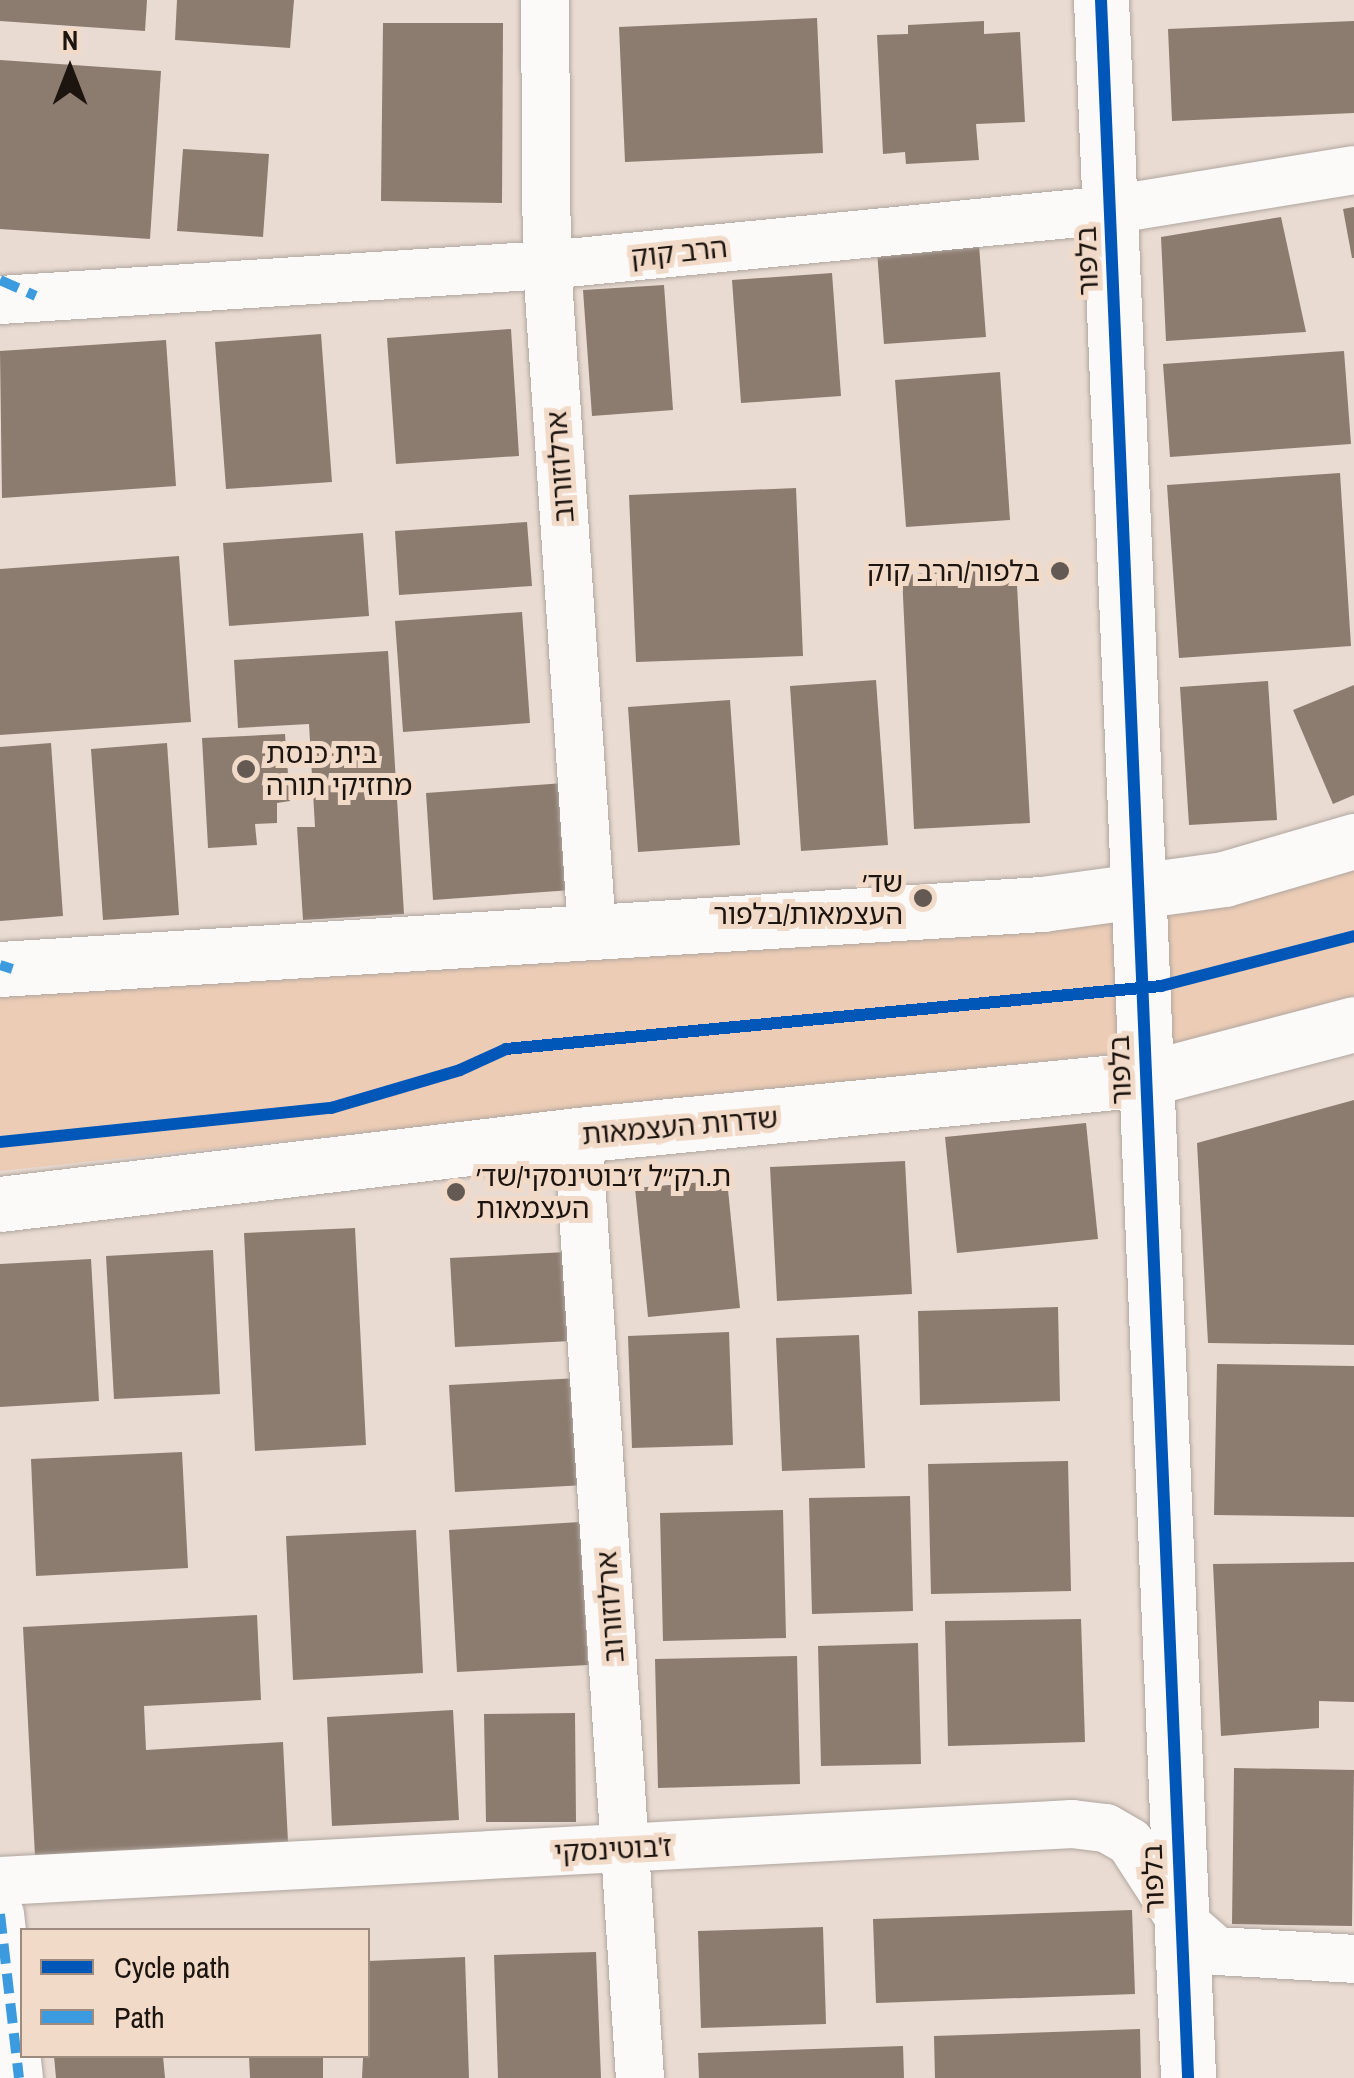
<!DOCTYPE html>
<meta charset="utf-8">
<style>
body{margin:0}
#map{position:relative;width:1354px;height:2078px;overflow:hidden;background:#e9dbd2;font-family:"Archivo Narrow","Noto Sans Hebrew",sans-serif}
div>[style]{position:absolute}
.green>*{inset:0;background:#ecccb5}
.building>*{inset:0;background:#8c7c70}
.roads{filter:drop-shadow(0 0 2px #b0a69f) drop-shadow(0 0 2px #b0a69f)}
.street>*{height:48px;margin:-24px;padding:0 24px;transform-origin:24px;border-radius:24px;background:#fcfaf8}
.secondary>*{height:55px;margin:-27.5px;padding:0 27.5px;transform-origin:27.5px;border-radius:27.5px;background:#fcfaf8}
.quiet>*{height:10px;margin-top:-5px;transform-origin:0;background:repeating-linear-gradient(90deg,#3c9ade 0 20px,transparent 0 30px)}
.cycleway>*{height:12px;margin:-6px;padding:0 6px;transform-origin:6px;border-radius:6px;background:#0057b8}
.dots>*{width:28px;height:28px;translate:-50% -50%;box-sizing:border-box;border:5px solid #f2dac9;border-radius:50%}
span{translate:-50% -50%;white-space:nowrap;text-align:center;line-height:1.15;-webkit-text-stroke:10px #f2dac9;paint-order:stroke}
.street-label{font-size:28px;color:#1c140e}
.poi-label{font-size:28px;color:#1c140e}
.right{translate:-100% -50%;text-align:right}
.left{translate:0 -50%;text-align:left}
.legend{position:absolute;left:20px;top:1928px;width:350px;height:130px;box-sizing:border-box;background:#f2dac9;border:2px solid #9c8b7e;margin:0;padding:12px 18px;list-style:none;font-size:30px;color:#1c140e}
.legend li{display:flex;align-items:center;gap:20px;height:50px}
.legend b{width:50px;border:2px solid #9c8b7e}
.north{position:absolute;left:20px;top:20px;width:100px;height:100px;-webkit-text-stroke:8px #f2dac9;paint-order:stroke;rotate:0deg;font-size:28px;font-weight:700;line-height:40px;text-align:center;color:#1c140e}
.north::after{content:'';display:block;margin:auto;width:35px;height:45px;background:#1c140e;clip-path:polygon(50% 0,100% 100%,50% 72%,0 100%)}
</style>
<div id="map">
<div class="green">
<i style="clip-path:polygon(1354px 855px,1354px 997px,1273px 1023px,1156px 1049px,0 1171px,0 987px)"></i>
</div>
<div class="building">
<i style="clip-path:polygon(0 0,147px 0,145px 31px,0 21px)"></i>
<i style="clip-path:polygon(177px 0,294px 0,290px 48px,175px 40px)"></i>
<i style="clip-path:polygon(817px 18px,823px 153px,625px 162px,619px 27px)"></i>
<i style="clip-path:polygon(984px 21px,984px 34px,1020px 32px,1025px 122px,976px 124px,979px 160px,906px 164px,905px 152px,883px 154px,877px 35px,908px 34px,908px 25px)"></i>
<i style="clip-path:polygon(1354px 21px,1354px 113px,1172px 121px,1168px 29px)"></i>
<i style="clip-path:polygon(383px 23px,503px 23px,502px 203px,381px 201px)"></i>
<i style="clip-path:polygon(0 60px,161px 71px,150px 239px,0 229px)"></i>
<i style="clip-path:polygon(183px 149px,269px 154px,263px 237px,177px 231px)"></i>
<i style="clip-path:polygon(1354px 207px,1354px 258px,1352px 258px,1343px 209px)"></i>
<i style="clip-path:polygon(1281px 217px,1306px 332px,1166px 341px,1161px 237px)"></i>
<i style="clip-path:polygon(979px 245px,986px 337px,884px 344px,877px 251px)"></i>
<i style="clip-path:polygon(832px 273px,841px 396px,741px 403px,732px 280px)"></i>
<i style="clip-path:polygon(664px 285px,673px 410px,592px 416px,583px 290px)"></i>
<i style="clip-path:polygon(511px 329px,519px 456px,396px 464px,387px 338px)"></i>
<i style="clip-path:polygon(321px 334px,332px 482px,226px 489px,215px 342px)"></i>
<i style="clip-path:polygon(166px 340px,176px 486px,2px 498px,0 351px)"></i>
<i style="clip-path:polygon(1344px 351px,1351px 444px,1170px 457px,1163px 364px)"></i>
<i style="clip-path:polygon(1000px 372px,1010px 520px,906px 527px,895px 380px)"></i>
<i style="clip-path:polygon(1340px 473px,1351px 646px,1179px 658px,1167px 485px)"></i>
<i style="clip-path:polygon(796px 488px,803px 656px,636px 662px,629px 495px)"></i>
<i style="clip-path:polygon(527px 522px,532px 586px,399px 595px,395px 531px)"></i>
<i style="clip-path:polygon(363px 533px,369px 616px,229px 626px,223px 543px)"></i>
<i style="clip-path:polygon(179px 556px,191px 722px,0 735px,0 569px)"></i>
<i style="clip-path:polygon(1016px 567px,1030px 823px,914px 829px,902px 575px)"></i>
<i style="clip-path:polygon(522px 612px,530px 723px,403px 732px,395px 621px)"></i>
<i style="clip-path:polygon(388px 651px,404px 914px,303px 920px,297px 827px,315px 827px,309px 724px,238px 728px,234px 660px)"></i>
<i style="clip-path:polygon(876px 680px,888px 845px,801px 851px,790px 686px)"></i>
<i style="clip-path:polygon(1268px 681px,1277px 820px,1189px 825px,1180px 687px)"></i>
<i style="clip-path:polygon(1354px 685px,1354px 795px,1333px 804px,1293px 710px)"></i>
<i style="clip-path:polygon(730px 700px,740px 845px,638px 852px,628px 707px)"></i>
<i style="clip-path:polygon(285px 734px,290px 801px,277px 803px,277px 823px,255px 824px,257px 845px,208px 848px,202px 738px)"></i>
<i style="clip-path:polygon(51px 743px,63px 916px,0 921px,0 747px)"></i>
<i style="clip-path:polygon(167px 743px,179px 915px,103px 920px,91px 749px)"></i>
<i style="clip-path:polygon(565px 783px,572px 890px,433px 900px,426px 793px)"></i>
<i style="clip-path:polygon(1354px 1100px,1354px 1345px,1208px 1343px,1197px 1143px)"></i>
<i style="clip-path:polygon(1086px 1123px,1098px 1239px,957px 1253px,945px 1137px)"></i>
<i style="clip-path:polygon(905px 1161px,912px 1294px,777px 1301px,770px 1167px)"></i>
<i style="clip-path:polygon(727px 1180px,740px 1308px,648px 1317px,635px 1188px)"></i>
<i style="clip-path:polygon(355px 1228px,366px 1445px,255px 1451px,244px 1233px)"></i>
<i style="clip-path:polygon(213px 1250px,220px 1394px,114px 1399px,106px 1256px)"></i>
<i style="clip-path:polygon(567px 1252px,571px 1341px,455px 1347px,450px 1258px)"></i>
<i style="clip-path:polygon(91px 1259px,99px 1401px,0 1407px,0 1264px)"></i>
<i style="clip-path:polygon(1058px 1307px,1060px 1401px,920px 1405px,918px 1311px)"></i>
<i style="clip-path:polygon(729px 1332px,733px 1445px,632px 1448px,628px 1336px)"></i>
<i style="clip-path:polygon(859px 1335px,865px 1468px,782px 1471px,776px 1338px)"></i>
<i style="clip-path:polygon(1217px 1364px,1354px 1366px,1354px 1517px,1214px 1515px)"></i>
<i style="clip-path:polygon(579px 1378px,585px 1485px,455px 1492px,449px 1385px)"></i>
<i style="clip-path:polygon(182px 1452px,188px 1568px,36px 1576px,31px 1459px)"></i>
<i style="clip-path:polygon(1068px 1461px,1071px 1591px,931px 1594px,928px 1464px)"></i>
<i style="clip-path:polygon(910px 1496px,913px 1611px,812px 1614px,809px 1498px)"></i>
<i style="clip-path:polygon(783px 1510px,786px 1638px,663px 1641px,660px 1513px)"></i>
<i style="clip-path:polygon(580px 1522px,588px 1665px,457px 1672px,449px 1530px)"></i>
<i style="clip-path:polygon(416px 1530px,423px 1673px,293px 1680px,286px 1536px)"></i>
<i style="clip-path:polygon(1354px 1562px,1354px 1702px,1319px 1701px,1319px 1728px,1221px 1736px,1213px 1564px)"></i>
<i style="clip-path:polygon(257px 1615px,261px 1700px,144px 1706px,146px 1750px,283px 1742px,288px 1842px,35px 1856px,23px 1627px)"></i>
<i style="clip-path:polygon(1081px 1619px,1085px 1742px,948px 1746px,945px 1621px)"></i>
<i style="clip-path:polygon(918px 1643px,921px 1764px,821px 1766px,818px 1646px)"></i>
<i style="clip-path:polygon(797px 1656px,800px 1784px,658px 1788px,655px 1659px)"></i>
<i style="clip-path:polygon(453px 1710px,459px 1820px,332px 1826px,327px 1717px)"></i>
<i style="clip-path:polygon(575px 1713px,576px 1822px,486px 1822px,484px 1714px)"></i>
<i style="clip-path:polygon(1234px 1768px,1354px 1770px,1352px 1926px,1232px 1924px)"></i>
<i style="clip-path:polygon(1132px 1910px,1135px 1994px,876px 2003px,873px 1919px)"></i>
<i style="clip-path:polygon(823px 1927px,826px 2024px,701px 2028px,698px 1931px)"></i>
<i style="clip-path:polygon(596px 1952px,601px 2078px,498px 2078px,494px 1955px)"></i>
<i style="clip-path:polygon(465px 1957px,469px 2078px,362px 2078px,368px 1961px)"></i>
<i style="clip-path:polygon(1140px 2029px,1141px 2078px,935px 2078px,934px 2036px)"></i>
<i style="clip-path:polygon(903px 2046px,904px 2078px,699px 2078px,698px 2053px)"></i>
<i style="clip-path:polygon(54px 2056px,163px 2056px,165px 2078px,56px 2078px)"></i>
<i style="clip-path:polygon(249px 2056px,323px 2056px,323px 2078px,250px 2078px)"></i>
</div>
<div class="roads">
<div class="street">
<i style="left:545px;top:0;width:265px;rotate:89.6deg"></i>
<i style="left:547px;top:265px;width:669px;rotate:86.14deg"></i>
<i style="left:0;top:300px;width:548px;rotate:-3.66deg"></i>
<i style="left:547px;top:265px;width:566px;rotate:-5.58deg"></i>
<i style="left:1110px;top:210px;width:247px;rotate:-9.3deg"></i>
<i style="left:578px;top:1135px;width:945px;rotate:86.24deg"></i>
<i style="left:0;top:1881px;width:1074px;rotate:-3.04deg"></i>
<i style="left:1072px;top:1824px;width:34px;rotate:7deg"></i>
<i style="left:1106px;top:1828px;width:28px;rotate:30deg"></i>
<i style="left:1130px;top:1842px;width:92px;rotate:57deg"></i>
<i style="left:1180px;top:1919px;width:49px;rotate:40.9deg"></i>
<i style="left:1217px;top:1951px;width:137px;rotate:3.3deg"></i>
<i style="left:0;top:1914px;width:165px;rotate:83.4deg"></i>
</div>
<div class="secondary">
<i style="left:1101px;top:0;width:2080px;rotate:87.6deg"></i>
<i style="left:0;top:969px;width:1044px;rotate:-3.57deg"></i>
<i style="left:1042px;top:904px;width:184px;rotate:-7.8deg"></i>
<i style="left:1224px;top:879px;width:135px;rotate:-16.3deg"></i>
<i style="left:0;top:1204px;width:582px;rotate:-6.81deg"></i>
<i style="left:578px;top:1135px;width:570px;rotate:-5.64deg"></i>
<i style="left:1145px;top:1079px;width:216px;rotate:-14.7deg"></i>
</div>
</div>
<div class="quiet">
<i style="left:0;top:280px;width:39px;rotate:24deg"></i>
<i style="left:0;top:965px;width:13px;rotate:18deg"></i>
<i style="left:0;top:1914px;width:165px;rotate:83.4deg"></i>
</div>
<div class="cycleway">
<i style="left:1101px;top:0;width:2080px;rotate:87.6deg"></i>
<i style="left:0;top:1142px;width:333px;rotate:-5.9deg"></i>
<i style="left:331px;top:1108px;width:134px;rotate:-16.4deg"></i>
<i style="left:460px;top:1070px;width:51px;rotate:-24.5deg"></i>
<i style="left:506px;top:1049px;width:658px;rotate:-5.49deg"></i>
<i style="left:1161px;top:986px;width:199px;rotate:-14.5deg"></i>
</div>
<div class="dots">
<i style="left:1060px;top:571px;background:#645a53"></i>
<i style="left:246px;top:769px;background:#645a53"></i>
<i style="left:923px;top:898px;background:#645a53"></i>
<i style="left:456px;top:1192px;background:#645a53"></i>
</div>
<div class="street-label">
<span style="left:679px;top:252px;rotate:-6deg">הרב קוק</span>
<span style="left:1087px;top:261px;rotate:-92deg">בלפור</span>
<span style="left:560px;top:467px;rotate:-94deg">ארלוזורוב</span>
<span style="left:1120px;top:1070px;rotate:-92deg">בלפור</span>
<span style="left:680px;top:1126px;rotate:-5deg">שדרות העצמאות</span>
<span style="left:610px;top:1607px;rotate:-94deg">ארלוזורוב</span>
<span style="left:613px;top:1849px;rotate:-3deg">ז'בוטינסקי</span>
<span style="left:1153px;top:1879px;rotate:-92deg">בלפור</span>
</div>
<div class="poi-label">
<span class="right" style="left:1040px;top:571px">בלפור/הרב קוק</span>
<span class="left" style="left:266px;top:769px">בית כנסת<br>מחזיקי תורה</span>
<span class="right" style="left:903px;top:898px">שד׳<br>העצמאות/בלפור</span>
<span class="left" style="left:476px;top:1192px">ת.רק״ל ז׳בוטינסקי/שד׳<br>העצמאות</span>
</div>
<ul class="legend">
<li><b style="height:12px;background:#0057b8"></b>Cycle path</li>
<li><b style="height:12px;background:#3c9ade"></b>Path</li>
</ul>
<div class="north">N</div>
</div>
